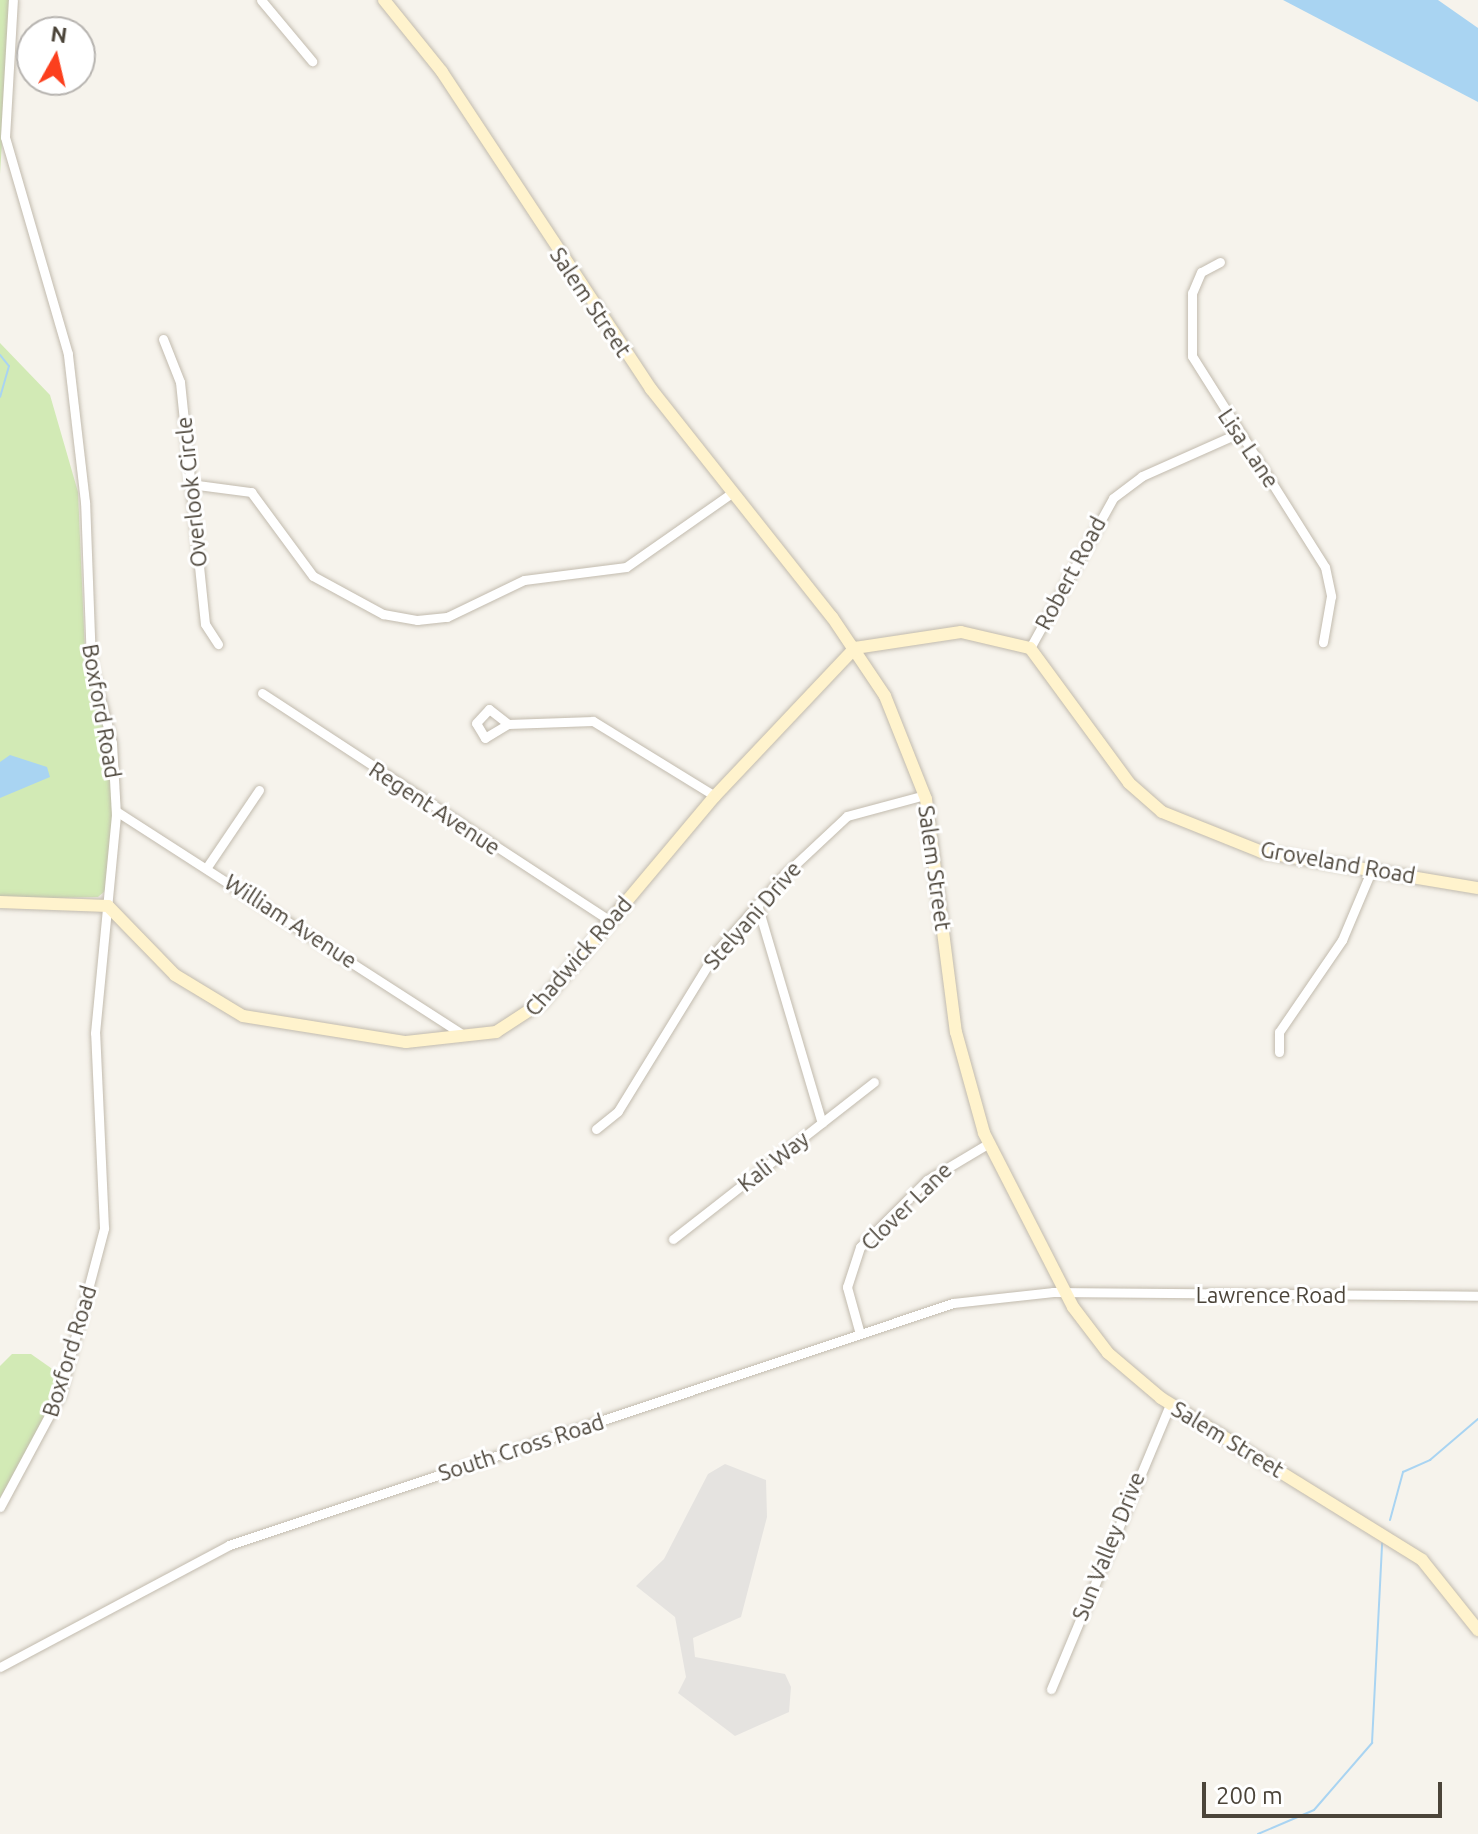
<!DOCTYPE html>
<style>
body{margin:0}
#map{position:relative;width:1478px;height:1834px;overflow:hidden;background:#f6f3ec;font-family:Ubuntu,sans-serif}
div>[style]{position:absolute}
.green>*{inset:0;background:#d2eab5}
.parking>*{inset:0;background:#e5e3e0}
.water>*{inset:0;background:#a9d4f2}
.stream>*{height:2px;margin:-1px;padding:0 1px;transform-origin:1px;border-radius:1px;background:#a9d4f2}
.roads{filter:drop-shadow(0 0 2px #c2bbae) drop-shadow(0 0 2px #c2bbae)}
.street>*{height:9px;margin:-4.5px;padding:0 4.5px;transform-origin:4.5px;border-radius:4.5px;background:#fff}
.secondary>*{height:12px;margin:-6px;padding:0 6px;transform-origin:6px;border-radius:6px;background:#fff3cd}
span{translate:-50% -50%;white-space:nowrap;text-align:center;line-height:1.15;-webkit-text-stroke:6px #fff;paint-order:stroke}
.street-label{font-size:22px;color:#4b4439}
.north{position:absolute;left:16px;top:16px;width:80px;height:80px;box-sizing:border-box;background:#fff;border:2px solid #b7b4b0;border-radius:50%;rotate:8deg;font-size:22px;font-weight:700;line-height:32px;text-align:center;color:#4b4439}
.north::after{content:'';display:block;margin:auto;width:28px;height:36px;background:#fc3f1d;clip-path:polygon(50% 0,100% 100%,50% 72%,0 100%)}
.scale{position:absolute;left:1202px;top:1782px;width:240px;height:36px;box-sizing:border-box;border:4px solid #4b4439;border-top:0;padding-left:10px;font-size:24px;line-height:28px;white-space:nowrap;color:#4b4439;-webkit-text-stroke:6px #fff;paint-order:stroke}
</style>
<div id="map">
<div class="green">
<i style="clip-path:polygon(0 0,11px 0,0 174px)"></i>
<i style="clip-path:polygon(0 343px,50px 395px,78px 492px,85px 652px,109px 748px,113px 816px,105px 891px,98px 897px,0 899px)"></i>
<i style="clip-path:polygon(12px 1354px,31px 1354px,58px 1373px,48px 1416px,0 1498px,0 1366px)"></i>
</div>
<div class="parking">
<i style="clip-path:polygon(725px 1464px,766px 1480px,767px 1517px,741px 1617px,693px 1638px,695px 1657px,785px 1674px,791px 1687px,789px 1712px,735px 1736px,678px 1693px,686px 1677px,675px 1617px,636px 1586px,664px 1559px,708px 1474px)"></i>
</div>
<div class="water">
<i style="clip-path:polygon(1283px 0,1438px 0,1478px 28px,1478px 102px)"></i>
<i style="clip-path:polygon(10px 755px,47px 767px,50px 777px,0 798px,0 762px)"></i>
</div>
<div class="stream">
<i style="left:0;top:355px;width:14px;rotate:51deg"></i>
<i style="left:9px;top:366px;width:32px;rotate:106deg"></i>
<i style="left:1390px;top:1520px;width:50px;rotate:-74.8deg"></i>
<i style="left:1403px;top:1472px;width:30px;rotate:-24deg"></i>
<i style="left:1430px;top:1460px;width:63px;rotate:-40.5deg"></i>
<i style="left:1258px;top:1834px;width:61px;rotate:-23.2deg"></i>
<i style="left:1314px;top:1810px;width:89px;rotate:-49.1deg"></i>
<i style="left:1372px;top:1743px;width:200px;rotate:-87.1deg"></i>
</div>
<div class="roads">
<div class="street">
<i style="left:261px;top:0;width:80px;rotate:50.1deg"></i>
<i style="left:1220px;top:262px;width:21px;rotate:152deg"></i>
<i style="left:1201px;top:272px;width:23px;rotate:113deg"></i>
<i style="left:1192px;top:293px;width:63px;rotate:90deg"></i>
<i style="left:1192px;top:356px;width:249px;rotate:57.8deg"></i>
<i style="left:1325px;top:567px;width:30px;rotate:78deg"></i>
<i style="left:1331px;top:596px;width:47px;rotate:99.9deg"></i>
<i style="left:163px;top:339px;width:46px;rotate:68.4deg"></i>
<i style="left:180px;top:382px;width:243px;rotate:84.1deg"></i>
<i style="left:205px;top:624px;width:24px;rotate:57deg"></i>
<i style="left:190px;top:484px;width:62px;rotate:7.5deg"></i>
<i style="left:251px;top:492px;width:104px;rotate:53.6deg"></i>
<i style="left:313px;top:576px;width:80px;rotate:28.5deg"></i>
<i style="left:383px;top:614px;width:35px;rotate:10deg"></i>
<i style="left:417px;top:620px;width:30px;rotate:-6deg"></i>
<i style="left:447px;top:617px;width:85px;rotate:-25.7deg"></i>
<i style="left:524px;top:580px;width:103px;rotate:-7.3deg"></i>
<i style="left:626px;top:567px;width:131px;rotate:-35deg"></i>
<i style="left:1030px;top:648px;width:171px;rotate:-61deg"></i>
<i style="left:1113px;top:498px;width:36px;rotate:-37deg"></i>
<i style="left:1142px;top:476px;width:106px;rotate:-23.9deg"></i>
<i style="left:262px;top:693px;width:416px;rotate:33.2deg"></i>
<i style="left:508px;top:724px;width:27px;rotate:149deg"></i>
<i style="left:485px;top:738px;width:17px;rotate:-121deg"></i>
<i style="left:476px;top:723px;width:19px;rotate:-47deg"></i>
<i style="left:489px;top:709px;width:24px;rotate:38deg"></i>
<i style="left:508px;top:724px;width:85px;rotate:-2deg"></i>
<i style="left:593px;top:721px;width:143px;rotate:31.6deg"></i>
<i style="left:116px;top:811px;width:414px;rotate:32.8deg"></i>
<i style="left:207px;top:867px;width:93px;rotate:-56deg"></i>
<i style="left:757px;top:904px;width:228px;rotate:73.5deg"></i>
<i style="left:1279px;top:1052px;width:20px;rotate:-90deg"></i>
<i style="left:1279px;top:1032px;width:112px;rotate:-55.6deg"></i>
<i style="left:1342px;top:940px;width:77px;rotate:-67.1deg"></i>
<i style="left:596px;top:1129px;width:28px;rotate:-39deg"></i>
<i style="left:618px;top:1111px;width:187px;rotate:-58.4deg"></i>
<i style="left:716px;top:952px;width:103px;rotate:-48.6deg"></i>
<i style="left:784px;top:875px;width:86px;rotate:-43.1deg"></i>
<i style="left:847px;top:816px;width:81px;rotate:-15.1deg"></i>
<i style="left:673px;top:1239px;width:255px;rotate:-38deg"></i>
<i style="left:860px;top:1334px;width:49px;rotate:-105.5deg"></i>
<i style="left:847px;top:1287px;width:42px;rotate:-72deg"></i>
<i style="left:860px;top:1247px;width:95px;rotate:-45deg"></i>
<i style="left:927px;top:1180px;width:72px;rotate:-30.8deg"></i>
<i style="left:0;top:1507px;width:127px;rotate:-61.8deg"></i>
<i style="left:60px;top:1395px;width:173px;rotate:-75.2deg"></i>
<i style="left:104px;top:1228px;width:195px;rotate:-92.6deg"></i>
<i style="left:95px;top:1033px;width:219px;rotate:-84.5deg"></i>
<i style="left:116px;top:815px;width:72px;rotate:-93.2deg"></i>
<i style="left:112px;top:743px;width:83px;rotate:-104.7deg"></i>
<i style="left:91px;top:663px;width:161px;rotate:-92.1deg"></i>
<i style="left:85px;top:502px;width:149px;rotate:-96.6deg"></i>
<i style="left:68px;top:354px;width:226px;rotate:-106.2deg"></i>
<i style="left:5px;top:137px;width:137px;rotate:-86.7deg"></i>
<i style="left:0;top:1667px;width:259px;rotate:-28deg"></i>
<i style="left:229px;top:1545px;width:763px;rotate:-18.48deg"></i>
<i style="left:953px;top:1303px;width:101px;rotate:-6.3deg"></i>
<i style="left:1053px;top:1292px;width:425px;rotate:0.5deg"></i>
<i style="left:1051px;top:1689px;width:308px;rotate:-67.3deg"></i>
</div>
<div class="secondary">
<i style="left:384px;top:0;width:92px;rotate:51.1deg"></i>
<i style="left:442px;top:72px;width:380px;rotate:56.6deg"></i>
<i style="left:651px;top:389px;width:291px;rotate:51.6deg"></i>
<i style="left:832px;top:617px;width:95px;rotate:56.1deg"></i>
<i style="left:885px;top:696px;width:111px;rotate:68.3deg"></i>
<i style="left:926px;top:799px;width:235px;rotate:82.7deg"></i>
<i style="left:956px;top:1032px;width:105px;rotate:74.5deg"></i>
<i style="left:984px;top:1133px;width:195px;rotate:62.9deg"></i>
<i style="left:1073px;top:1307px;width:58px;rotate:52.7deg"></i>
<i style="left:1108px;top:1353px;width:70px;rotate:40.3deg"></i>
<i style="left:1161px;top:1398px;width:307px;rotate:31.8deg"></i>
<i style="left:1422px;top:1560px;width:90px;rotate:51.3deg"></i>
<i style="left:0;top:902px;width:108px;rotate:2.1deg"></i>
<i style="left:108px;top:906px;width:96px;rotate:45.8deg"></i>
<i style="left:175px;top:975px;width:79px;rotate:31.1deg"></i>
<i style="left:243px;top:1016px;width:165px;rotate:9.1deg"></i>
<i style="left:406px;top:1042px;width:91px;rotate:-6.3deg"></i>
<i style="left:496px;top:1032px;width:55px;rotate:-33.1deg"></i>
<i style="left:542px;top:1002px;width:269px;rotate:-50deg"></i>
<i style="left:715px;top:796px;width:204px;rotate:-46.6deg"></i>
<i style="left:855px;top:648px;width:107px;rotate:-8.6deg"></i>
<i style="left:961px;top:632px;width:71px;rotate:13.1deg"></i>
<i style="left:1030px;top:648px;width:167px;rotate:53.7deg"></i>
<i style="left:1129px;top:783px;width:44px;rotate:41.3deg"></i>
<i style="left:1162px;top:812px;width:108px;rotate:21.8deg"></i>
<i style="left:1262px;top:852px;width:219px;rotate:9.5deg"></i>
</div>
</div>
<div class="street-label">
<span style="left:591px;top:302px;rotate:56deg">Salem Street</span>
<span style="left:1249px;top:448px;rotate:56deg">Lisa Lane</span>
<span style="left:191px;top:492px;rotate:-96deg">Overlook Circle</span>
<span style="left:1070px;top:573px;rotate:-62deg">Robert Road</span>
<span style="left:102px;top:711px;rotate:80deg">Boxford Road</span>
<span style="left:435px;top:808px;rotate:33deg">Regent Avenue</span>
<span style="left:1338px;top:862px;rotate:10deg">Groveland Road</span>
<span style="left:935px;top:868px;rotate:82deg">Salem Street</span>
<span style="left:752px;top:915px;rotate:-49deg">Stelyani Drive</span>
<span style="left:291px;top:921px;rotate:33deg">William Avenue</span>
<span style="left:578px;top:956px;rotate:-49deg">Chadwick Road</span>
<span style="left:773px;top:1161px;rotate:-38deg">Kali Way</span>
<span style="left:906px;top:1206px;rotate:-44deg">Clover Lane</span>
<span style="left:1271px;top:1295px">Lawrence Road</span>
<span style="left:69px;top:1351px;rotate:-73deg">Boxford Road</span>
<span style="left:1228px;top:1439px;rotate:31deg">Salem Street</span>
<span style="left:521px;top:1447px;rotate:-18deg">South Cross Road</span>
<span style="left:1108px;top:1546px;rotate:-68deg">Sun Valley Drive</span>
</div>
<div class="north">N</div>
<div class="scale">200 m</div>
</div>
